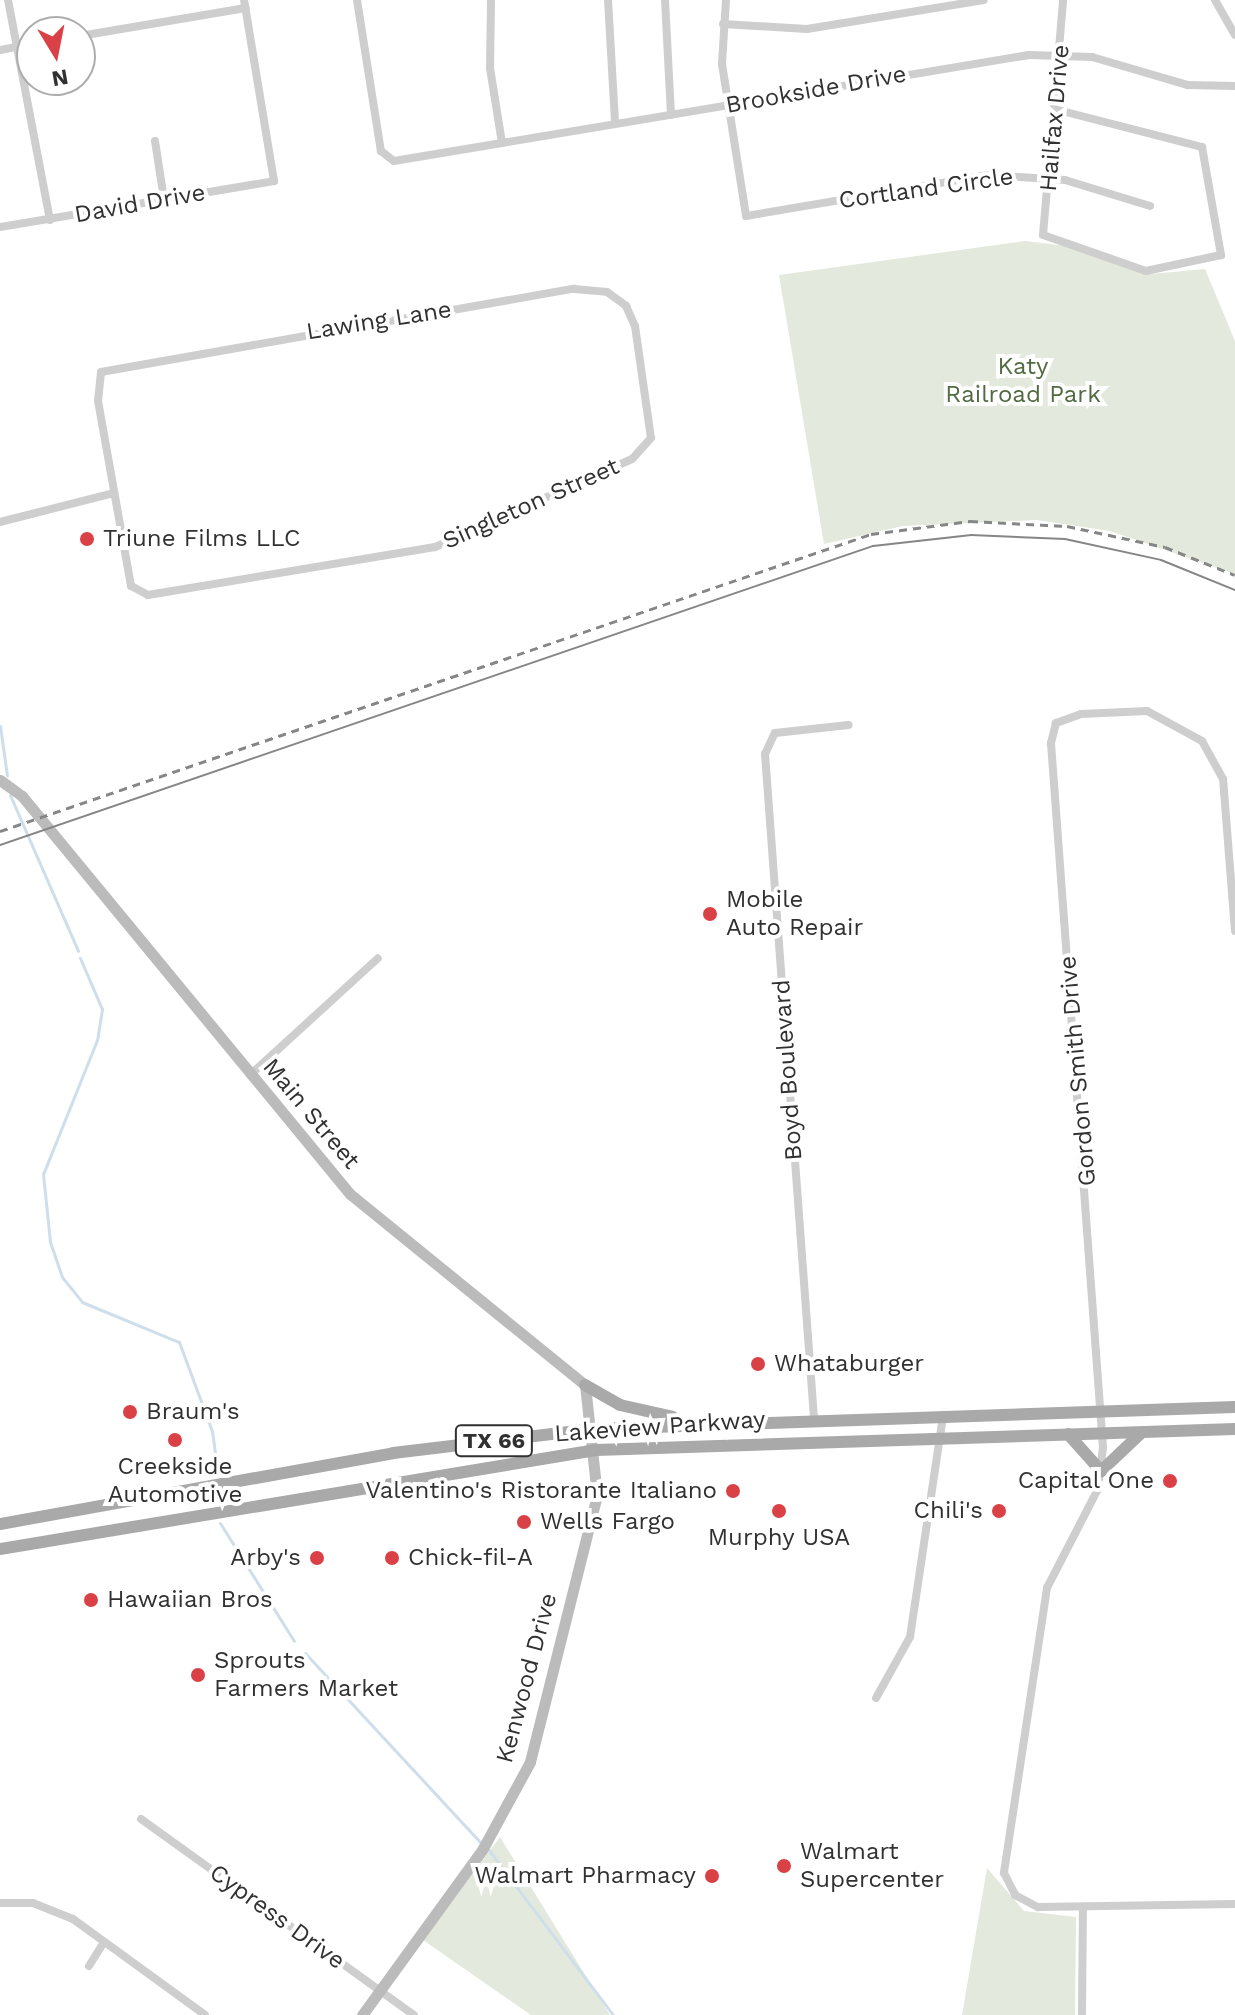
<!DOCTYPE html>
<style>
body{margin:0}
#map{position:relative;width:1235px;height:2015px;overflow:hidden;background:#fff;font-family:"Work Sans",sans-serif}
div>[style]{position:absolute}
.green>*{inset:0;background:#e3e9dd}
.stream>*{height:3px;margin:-1.5px;padding:0 1.5px;transform-origin:1.5px;border-radius:1.5px;background:#cedeea}
.street>*{height:8px;margin:-4px;padding:0 4px;transform-origin:4px;border-radius:4px;background:#cecece}
.secondary>*{height:11px;margin:-5.5px;padding:0 5.5px;transform-origin:5.5px;border-radius:5.5px;background:#bbb}
.primary>*{height:12px;margin:-6px;padding:0 6px;transform-origin:6px;border-radius:6px;background:#a9a9a9}
.tram>*{height:2px;margin:-1px;padding:0 1px;transform-origin:1px;border-radius:1px;background:#868686}
.rail>*{height:3px;margin-top:-1.5px;transform-origin:0;background:repeating-linear-gradient(90deg,#868686 0 8px,transparent 0 14px)}
.dots>*{width:22px;height:22px;translate:-50% -50%;box-sizing:border-box;border:4px solid #fff;border-radius:50%}
span{translate:-50% -50%;white-space:nowrap;text-align:center;line-height:1.15;-webkit-text-stroke:8px #fff;paint-order:stroke}
.shield-label span{padding:2px 6px;background:#fff;border:2px solid;border-radius:6px;-webkit-text-stroke-width:0}
.shield-label{font-size:22px;color:#313131;font-weight:700}
.street-label{font-size:24px;color:#313131}
.park-label{font-size:24px;color:#526a41}
.poi-label{font-size:24px;color:#313131}
.left{translate:0 -50%;text-align:left}
.right{translate:-100% -50%;text-align:right}
.north{position:absolute;left:16px;top:16px;width:80px;height:80px;box-sizing:border-box;background:#fff;border:2px solid #adadad;border-radius:50%;rotate:170deg;font-size:22px;font-weight:700;line-height:32px;text-align:center;color:#313131}
.north::after{content:'';display:block;margin:auto;width:28px;height:36px;background:#d94146;clip-path:polygon(50% 0,100% 100%,50% 72%,0 100%)}
</style>
<div id="map">
<div class="green">
<i style="clip-path:polygon(1025px 241px,1083px 248px,1151px 274px,1205px 269px,1235px 341px,1235px 574px,1110px 531px,1037px 520px,903px 526px,824px 544px,779px 275px)"></i>
<i style="clip-path:polygon(500px 1837px,610px 2015px,531px 2015px,423px 1940px)"></i>
<i style="clip-path:polygon(987px 1868px,1024px 1911px,1076px 1917px,1075px 2015px,962px 2015px)"></i>
</div>
<div class="stream">
<i style="left:0;top:726px;width:50px;rotate:82deg"></i>
<i style="left:10px;top:795px;width:170px;rotate:66.4deg"></i>
<i style="left:80px;top:958px;width:56px;rotate:66.7deg"></i>
<i style="left:102px;top:1009px;width:31px;rotate:99deg"></i>
<i style="left:97px;top:1040px;width:144px;rotate:111.9deg"></i>
<i style="left:43px;top:1174px;width:68px;rotate:84.1deg"></i>
<i style="left:50px;top:1242px;width:37px;rotate:71deg"></i>
<i style="left:62px;top:1277px;width:32px;rotate:51deg"></i>
<i style="left:82px;top:1302px;width:105px;rotate:22.4deg"></i>
<i style="left:179px;top:1342px;width:95px;rotate:69.7deg"></i>
<i style="left:212px;top:1431px;width:43px;rotate:82.1deg"></i>
<i style="left:220px;top:1523px;width:139px;rotate:57.9deg"></i>
<i style="left:305px;top:1653px;width:260px;rotate:47.2deg"></i>
<i style="left:488px;top:1849px;width:208px;rotate:53deg"></i>
</div>
<div class="street">
<i style="left:8px;top:0;width:224px;rotate:79.2deg"></i>
<i style="left:357px;top:0;width:153px;rotate:81deg"></i>
<i style="left:381px;top:151px;width:16px;rotate:38deg"></i>
<i style="left:394px;top:161px;width:644px;rotate:-9.48deg"></i>
<i style="left:1029px;top:55px;width:63px;rotate:1.8deg"></i>
<i style="left:1092px;top:57px;width:100px;rotate:16.3deg"></i>
<i style="left:1188px;top:85px;width:47px;rotate:1.2deg"></i>
<i style="left:491px;top:0;width:68px;rotate:90.8deg"></i>
<i style="left:490px;top:68px;width:76px;rotate:80.9deg"></i>
<i style="left:608px;top:0;width:123px;rotate:86.7deg"></i>
<i style="left:665px;top:0;width:115px;rotate:87deg"></i>
<i style="left:726px;top:0;width:64px;rotate:93.6deg"></i>
<i style="left:722px;top:64px;width:154px;rotate:81deg"></i>
<i style="left:746px;top:216px;width:245px;rotate:-9.6deg"></i>
<i style="left:988px;top:175px;width:77px;rotate:3.7deg"></i>
<i style="left:1065px;top:180px;width:89px;rotate:17deg"></i>
<i style="left:1215px;top:0;width:40px;rotate:60.3deg"></i>
<i style="left:723px;top:24px;width:84px;rotate:3.4deg"></i>
<i style="left:807px;top:29px;width:179px;rotate:-9.3deg"></i>
<i style="left:80px;top:36px;width:168px;rotate:-9.6deg"></i>
<i style="left:0;top:50px;width:33px;rotate:-11deg"></i>
<i style="left:1058px;top:110px;width:149px;rotate:14.4deg"></i>
<i style="left:1202px;top:147px;width:110px;rotate:80deg"></i>
<i style="left:1221px;top:255px;width:77px;rotate:168deg"></i>
<i style="left:1146px;top:271px;width:109px;rotate:-160.7deg"></i>
<i style="left:1043px;top:235px;width:236px;rotate:-85.1deg"></i>
<i style="left:155px;top:141px;width:59px;rotate:81.2deg"></i>
<i style="left:0;top:227px;width:278px;rotate:-9.5deg"></i>
<i style="left:274px;top:181px;width:183px;rotate:-99.4deg"></i>
<i style="left:574px;top:289px;width:33px;rotate:5deg"></i>
<i style="left:607px;top:292px;width:24px;rotate:36deg"></i>
<i style="left:626px;top:306px;width:22px;rotate:66deg"></i>
<i style="left:635px;top:326px;width:113px;rotate:81.9deg"></i>
<i style="left:651px;top:438px;width:28px;rotate:132deg"></i>
<i style="left:632px;top:459px;width:216px;rotate:155.9deg"></i>
<i style="left:435px;top:547px;width:291px;rotate:170.5deg"></i>
<i style="left:148px;top:595px;width:19px;rotate:-152deg"></i>
<i style="left:131px;top:586px;width:188px;rotate:-100.1deg"></i>
<i style="left:98px;top:401px;width:29px;rotate:-84deg"></i>
<i style="left:101px;top:372px;width:480px;rotate:-10deg"></i>
<i style="left:0;top:522px;width:118px;rotate:-14.3deg"></i>
<i style="left:1235px;top:931px;width:152px;rotate:-94.5deg"></i>
<i style="left:1223px;top:779px;width:43px;rotate:-118.9deg"></i>
<i style="left:1202px;top:741px;width:63px;rotate:-151.4deg"></i>
<i style="left:1147px;top:711px;width:66px;rotate:177.4deg"></i>
<i style="left:1081px;top:714px;width:27px;rotate:160deg"></i>
<i style="left:1056px;top:723px;width:21px;rotate:104deg"></i>
<i style="left:1051px;top:743px;width:706px;rotate:85.78deg"></i>
<i style="left:1103px;top:1447px;width:42px;rotate:96.8deg"></i>
<i style="left:1098px;top:1489px;width:111px;rotate:117.3deg"></i>
<i style="left:1047px;top:1588px;width:288px;rotate:98.6deg"></i>
<i style="left:1004px;top:1873px;width:25px;rotate:63deg"></i>
<i style="left:1015px;top:1895px;width:26px;rotate:28deg"></i>
<i style="left:1038px;top:1907px;width:197px;rotate:-0.9deg"></i>
<i style="left:250px;top:1075px;width:173px;rotate:-42.4deg"></i>
<i style="left:814px;top:1418px;width:666px;rotate:-94.22deg"></i>
<i style="left:765px;top:754px;width:23px;rotate:-65deg"></i>
<i style="left:775px;top:733px;width:74px;rotate:-6.2deg"></i>
<i style="left:876px;top:1698px;width:70px;rotate:-60.9deg"></i>
<i style="left:910px;top:1637px;width:224px;rotate:-81.5deg"></i>
<i style="left:141px;top:1819px;width:336px;rotate:35.7deg"></i>
<i style="left:0;top:1903px;width:33px"></i>
<i style="left:33px;top:1903px;width:43px;rotate:21.8deg"></i>
<i style="left:73px;top:1919px;width:163px;rotate:36deg"></i>
<i style="left:89px;top:1966px;width:28px;rotate:-58deg"></i>
<i style="left:1082px;top:2015px;width:108px;rotate:-89.5deg"></i>
</div>
<div class="secondary">
<i style="left:0;top:780px;width:27px;rotate:36deg"></i>
<i style="left:22px;top:796px;width:516px;rotate:50.51deg"></i>
<i style="left:350px;top:1194px;width:303px;rotate:39.1deg"></i>
<i style="left:585px;top:1385px;width:111px;rotate:83.8deg"></i>
<i style="left:597px;top:1495px;width:275px;rotate:104.1deg"></i>
<i style="left:530px;top:1762px;width:100px;rotate:118.6deg"></i>
<i style="left:482px;top:1850px;width:204px;rotate:126deg"></i>
</div>
<div class="primary">
<i style="left:585px;top:1385px;width:40px;rotate:29.7deg"></i>
<i style="left:620px;top:1405px;width:54px;rotate:12.8deg"></i>
<i style="left:1068px;top:1434px;width:50px;rotate:48.3deg"></i>
<i style="left:1101px;top:1471px;width:54px;rotate:-43.5deg"></i>
<i style="left:0;top:1524px;width:399px;rotate:-10.2deg"></i>
<i style="left:393px;top:1453px;width:202px;rotate:-6.8deg"></i>
<i style="left:594px;top:1429px;width:641px;rotate:-1.97deg"></i>
<i style="left:0;top:1549px;width:604px;rotate:-9.43deg"></i>
<i style="left:596px;top:1450px;width:639px;rotate:-1.88deg"></i>
</div>
<div class="tram">
<i style="left:0;top:845px;width:923px;rotate:-18.91deg"></i>
<i style="left:873px;top:546px;width:99px;rotate:-6.4deg"></i>
<i style="left:971px;top:535px;width:94px;rotate:2.4deg"></i>
<i style="left:1065px;top:539px;width:98px;rotate:12.3deg"></i>
<i style="left:1161px;top:560px;width:80px;rotate:22.1deg"></i>
</div>
<div class="rail">
<i style="left:0;top:831px;width:920px;rotate:-18.83deg"></i>
<i style="left:871px;top:534px;width:100px;rotate:-7.5deg"></i>
<i style="left:970px;top:521px;width:97px;rotate:3deg"></i>
<i style="left:1067px;top:526px;width:100px;rotate:12.1deg"></i>
<i style="left:1165px;top:547px;width:75px;rotate:21.8deg"></i>
</div>
<div class="dots">
<i style="left:87px;top:539px;background:#d94146"></i>
<i style="left:710px;top:914px;background:#d94146"></i>
<i style="left:758px;top:1364px;background:#d94146"></i>
<i style="left:130px;top:1412px;background:#d94146"></i>
<i style="left:175px;top:1440px;background:#d94146"></i>
<i style="left:1170px;top:1481px;background:#d94146"></i>
<i style="left:733px;top:1491px;background:#d94146"></i>
<i style="left:779px;top:1511px;background:#d94146"></i>
<i style="left:999px;top:1511px;background:#d94146"></i>
<i style="left:524px;top:1522px;background:#d94146"></i>
<i style="left:317px;top:1558px;background:#d94146"></i>
<i style="left:392px;top:1558px;background:#d94146"></i>
<i style="left:91px;top:1600px;background:#d94146"></i>
<i style="left:198px;top:1675px;background:#d94146"></i>
<i style="left:784px;top:1866px;background:#d94146"></i>
<i style="left:712px;top:1876px;background:#d94146"></i>
</div>
<div class="shield-label">
<span style="left:494px;top:1441px">TX 66</span>
</div>
<div class="street-label">
<span style="left:816px;top:90px;rotate:-10deg">Brookside Drive</span>
<span style="left:1055px;top:118px;rotate:-85deg">Hailfax Drive</span>
<span style="left:926px;top:189px;rotate:-8deg">Cortland Circle</span>
<span style="left:140px;top:204px;rotate:-10deg">David Drive</span>
<span style="left:379px;top:321px;rotate:-9deg">Lawing Lane</span>
<span style="left:531px;top:504px;rotate:-24deg">Singleton Street</span>
<span style="left:788px;top:1070px;rotate:-94deg">Boyd Boulevard</span>
<span style="left:1078px;top:1071px;rotate:-95deg">Gordon Smith Drive</span>
<span style="left:311px;top:1114px;rotate:50deg">Main Street</span>
<span style="left:660px;top:1427px;rotate:-4deg">Lakeview Parkway</span>
<span style="left:527px;top:1678px;rotate:-75deg">Kenwood Drive</span>
<span style="left:277px;top:1917px;rotate:36deg">Cypress Drive</span>
</div>
<div class="park-label">
<span style="left:1023px;top:381px">Katy<br>Railroad Park</span>
</div>
<div class="poi-label">
<span class="left" style="left:103px;top:539px">Triune Films LLC</span>
<span class="left" style="left:726px;top:914px">Mobile<br>Auto Repair</span>
<span class="left" style="left:774px;top:1364px">Whataburger</span>
<span class="left" style="left:146px;top:1412px">Braum's</span>
<span style="left:175px;top:1481px">Creekside<br>Automotive</span>
<span class="right" style="left:1154px;top:1481px">Capital One</span>
<span class="right" style="left:717px;top:1491px">Valentino's Ristorante Italiano</span>
<span class="right" style="left:983px;top:1511px">Chili's</span>
<span class="left" style="left:540px;top:1522px">Wells Fargo</span>
<span style="left:779px;top:1538px">Murphy USA</span>
<span class="right" style="left:301px;top:1558px">Arby's</span>
<span class="left" style="left:408px;top:1558px">Chick-fil-A</span>
<span class="left" style="left:107px;top:1600px">Hawaiian Bros</span>
<span class="left" style="left:214px;top:1675px">Sprouts<br>Farmers Market</span>
<span class="left" style="left:800px;top:1866px">Walmart<br>Supercenter</span>
<span class="right" style="left:696px;top:1876px">Walmart Pharmacy</span>
</div>
<div class="north">N</div>
</div>
